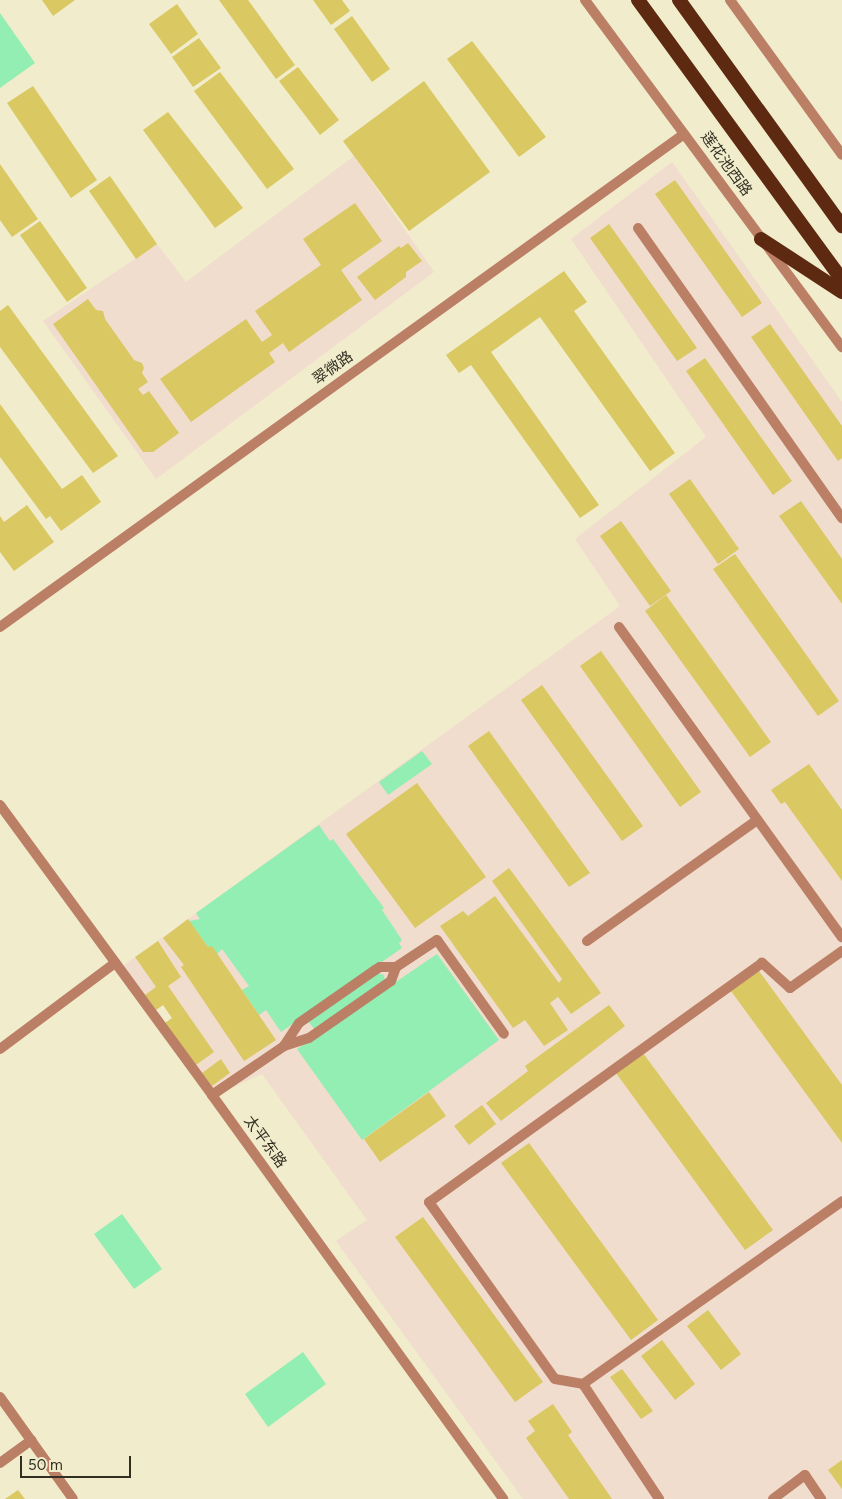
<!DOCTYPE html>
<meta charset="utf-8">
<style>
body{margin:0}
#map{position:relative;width:842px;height:1499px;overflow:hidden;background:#f1eccc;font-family:Figtree,"Noto Sans SC",sans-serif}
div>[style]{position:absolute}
.education>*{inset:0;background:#f0ddcd}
.green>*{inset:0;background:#92eeb3}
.building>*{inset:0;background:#dac862}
.minor>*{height:10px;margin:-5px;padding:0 5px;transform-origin:5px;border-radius:5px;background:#bb7f66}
.tertiary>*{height:10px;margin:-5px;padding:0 5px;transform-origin:5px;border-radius:5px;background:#bb7f66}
.trunk>*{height:14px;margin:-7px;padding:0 7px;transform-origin:7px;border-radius:7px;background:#5d2911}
span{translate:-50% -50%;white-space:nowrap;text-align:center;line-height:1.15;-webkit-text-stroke:4.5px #f1eccc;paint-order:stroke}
.street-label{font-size:15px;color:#312f22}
.scale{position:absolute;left:20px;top:1456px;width:111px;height:22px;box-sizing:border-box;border:2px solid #312f22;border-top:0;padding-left:6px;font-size:15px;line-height:18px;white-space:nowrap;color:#312f22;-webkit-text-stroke:4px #f1eccc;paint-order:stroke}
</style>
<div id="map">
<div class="education">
<i style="clip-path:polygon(354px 156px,434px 272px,156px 479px,43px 321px,157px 244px,186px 282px)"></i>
<i style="clip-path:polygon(672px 162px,842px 402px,842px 1499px,523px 1499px,336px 1241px,367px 1220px,262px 1074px,218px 1094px,165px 1023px,172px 1018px,163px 1005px,156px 1010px,123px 966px,620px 606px,575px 539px,706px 437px,571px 239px)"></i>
</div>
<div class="green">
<i style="clip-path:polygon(0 13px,35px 63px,0 88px)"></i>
<i style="clip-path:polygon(422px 751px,432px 764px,388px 795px,379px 782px)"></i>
<i style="clip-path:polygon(319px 825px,330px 841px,333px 839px,384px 908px,382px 910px,402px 940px,399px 943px,402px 948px,281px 1032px,266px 1010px,259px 1015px,242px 990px,249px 986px,222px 949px,217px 954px,208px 947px,189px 921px,200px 919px,196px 913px)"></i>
<i style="clip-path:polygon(437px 954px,499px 1040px,362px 1140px,297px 1049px)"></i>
<i style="clip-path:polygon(378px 973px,384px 975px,385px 982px,315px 1030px,308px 1021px)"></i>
<i style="clip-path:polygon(122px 1214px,162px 1269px,134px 1289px,94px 1234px)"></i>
<i style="clip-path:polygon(303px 1352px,326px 1384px,268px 1427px,245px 1394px)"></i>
</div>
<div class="building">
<i style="clip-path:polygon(42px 0,75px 0,53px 16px)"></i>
<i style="clip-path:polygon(219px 0,248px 0,295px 65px,276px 79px)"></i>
<i style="clip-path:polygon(313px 0,342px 0,350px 11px,331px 25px)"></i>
<i style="clip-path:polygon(177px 4px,198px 34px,171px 54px,149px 24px)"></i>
<i style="clip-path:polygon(352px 16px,390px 69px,372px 82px,334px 29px)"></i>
<i style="clip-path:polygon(199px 38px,221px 68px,193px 87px,172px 57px)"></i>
<i style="clip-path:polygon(472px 41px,546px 137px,519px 157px,447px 59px)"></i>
<i style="clip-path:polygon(298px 67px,339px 120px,320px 135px,279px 81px)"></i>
<i style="clip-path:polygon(220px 72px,294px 169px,267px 189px,194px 91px)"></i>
<i style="clip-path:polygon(424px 81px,490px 172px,409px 231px,343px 141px)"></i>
<i style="clip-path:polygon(33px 86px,97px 180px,71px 198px,7px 103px)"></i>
<i style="clip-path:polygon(168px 112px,243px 208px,215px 228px,143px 130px)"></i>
<i style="clip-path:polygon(0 164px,38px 219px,12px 237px,0 220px)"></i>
<i style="clip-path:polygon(110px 176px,157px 244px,136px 259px,89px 191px)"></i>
<i style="clip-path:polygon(675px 180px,762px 303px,742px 317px,655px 194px)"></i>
<i style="clip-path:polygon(355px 203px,382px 241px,341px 270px,362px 300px,289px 352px,283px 343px,269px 353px,275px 362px,191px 422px,160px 379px,246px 319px,262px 342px,272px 335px,255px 311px,321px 265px,303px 239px)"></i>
<i style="clip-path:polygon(40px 221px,87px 288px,67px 302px,20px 235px)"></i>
<i style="clip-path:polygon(609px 224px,697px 348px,677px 361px,590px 238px)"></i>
<i style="clip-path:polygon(408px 243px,422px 261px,406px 272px,406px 277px,375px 300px,357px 277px,399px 246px,401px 248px)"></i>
<i style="clip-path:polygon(564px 271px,587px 302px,574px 311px,675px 453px,650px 471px,540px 317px,491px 352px,599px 505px,580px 518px,471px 365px,459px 373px,446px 355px)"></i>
<i style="clip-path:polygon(88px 299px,96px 310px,103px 311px,105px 319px,134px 360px,142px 363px,144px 368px,142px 373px,148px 382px,138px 389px,143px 395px,149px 391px,179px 433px,153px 452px,143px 452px,53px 324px)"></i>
<i style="clip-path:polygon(8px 305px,118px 456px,93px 473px,0 347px,0 311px)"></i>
<i style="clip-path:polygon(770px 324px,842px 426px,842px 458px,838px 461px,751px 337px)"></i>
<i style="clip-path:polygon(705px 358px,792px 481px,773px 495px,686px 371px)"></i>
<i style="clip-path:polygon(0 404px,62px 489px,82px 475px,101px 502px,61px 531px,50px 516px,46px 519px,0 457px)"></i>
<i style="clip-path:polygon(690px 479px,739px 549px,718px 564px,669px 494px)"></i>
<i style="clip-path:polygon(801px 501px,842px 559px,842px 604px,779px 516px)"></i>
<i style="clip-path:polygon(27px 505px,54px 542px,14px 571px,0 552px,0 516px,4px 522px)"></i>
<i style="clip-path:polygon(621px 521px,671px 591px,650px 606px,600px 536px)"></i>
<i style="clip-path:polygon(735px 554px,839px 701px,818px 716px,713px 569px)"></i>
<i style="clip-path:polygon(666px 595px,771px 742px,750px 757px,645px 611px)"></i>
<i style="clip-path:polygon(601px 651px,701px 792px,680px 807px,580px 666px)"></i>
<i style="clip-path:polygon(542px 685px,643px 826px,622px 841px,521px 700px)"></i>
<i style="clip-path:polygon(489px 731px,590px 873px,569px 887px,468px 746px)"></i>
<i style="clip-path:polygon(809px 764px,842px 810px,842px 881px,785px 802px,781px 804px,771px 790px)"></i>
<i style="clip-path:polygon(417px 783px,486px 877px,415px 928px,346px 834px)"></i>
<i style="clip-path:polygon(509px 868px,601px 993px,571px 1014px,558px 997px,550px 1003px,568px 1030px,544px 1046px,525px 1020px,513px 1028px,440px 926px,463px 911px,468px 916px,495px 896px,559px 983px,562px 979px,492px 881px)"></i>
<i style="clip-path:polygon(188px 919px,208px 947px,212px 946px,276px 1040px,244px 1061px,181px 967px,184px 965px,163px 938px)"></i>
<i style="clip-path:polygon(158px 941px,181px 977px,168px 986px,214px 1052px,196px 1065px,165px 1023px,172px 1018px,163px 1005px,156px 1010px,145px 995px,156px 987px,135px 957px)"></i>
<i style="clip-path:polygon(759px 971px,842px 1085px,842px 1143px,731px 991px)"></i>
<i style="clip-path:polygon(609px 1005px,625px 1026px,501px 1121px,486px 1103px,528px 1071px,525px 1066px)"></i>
<i style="clip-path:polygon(643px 1053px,773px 1230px,745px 1250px,616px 1073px)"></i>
<i style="clip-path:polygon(221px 1059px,230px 1073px,212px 1086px,202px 1073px)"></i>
<i style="clip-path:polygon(429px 1092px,446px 1116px,380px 1162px,364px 1139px)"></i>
<i style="clip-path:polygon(482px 1105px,496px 1124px,469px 1145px,454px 1126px)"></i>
<i style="clip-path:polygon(529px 1143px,658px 1320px,631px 1340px,501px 1163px)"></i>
<i style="clip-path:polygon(423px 1217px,543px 1382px,515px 1402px,395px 1237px)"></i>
<i style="clip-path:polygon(708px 1310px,741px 1354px,721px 1370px,687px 1326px)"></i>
<i style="clip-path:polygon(662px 1340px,695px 1384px,675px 1400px,641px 1356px)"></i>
<i style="clip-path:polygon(622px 1369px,653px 1411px,641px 1419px,610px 1377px)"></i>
<i style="clip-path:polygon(553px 1404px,572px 1432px,568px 1435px,612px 1499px,569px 1499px,526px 1438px,535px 1431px,528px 1421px)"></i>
<i style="clip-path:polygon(842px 1460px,842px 1489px,828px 1470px)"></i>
<i style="clip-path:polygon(18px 1490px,25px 1499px,5px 1499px)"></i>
</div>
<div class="minor">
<i style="left:638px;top:228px;width:355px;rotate:54.9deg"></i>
<i style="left:0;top:627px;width:843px;rotate:-35.78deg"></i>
<i style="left:619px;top:627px;width:382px;rotate:54.3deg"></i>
<i style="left:0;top:805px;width:359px;rotate:53.8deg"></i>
<i style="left:212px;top:1095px;width:498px;rotate:54.2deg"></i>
<i style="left:587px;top:941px;width:209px;rotate:-35.4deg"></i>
<i style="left:842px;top:951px;width:64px;rotate:144.6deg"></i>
<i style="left:790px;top:988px;width:38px;rotate:-138deg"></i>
<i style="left:762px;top:963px;width:410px;rotate:144.3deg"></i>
<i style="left:429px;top:1202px;width:217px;rotate:54.6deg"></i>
<i style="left:555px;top:1379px;width:28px;rotate:10deg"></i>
<i style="left:583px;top:1384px;width:317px;rotate:-35.2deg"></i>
<i style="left:284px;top:1046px;width:26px;rotate:-18deg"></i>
<i style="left:309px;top:1038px;width:100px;rotate:-34.8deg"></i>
<i style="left:391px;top:981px;width:15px;rotate:-70deg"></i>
<i style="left:0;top:1049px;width:144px;rotate:-36.8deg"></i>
<i style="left:212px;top:1095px;width:87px;rotate:-34.2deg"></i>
<i style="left:284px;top:1046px;width:27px;rotate:-57deg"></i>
<i style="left:299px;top:1023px;width:93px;rotate:-34.9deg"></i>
<i style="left:375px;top:970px;width:6px;rotate:-31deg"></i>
<i style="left:380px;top:967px;width:16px"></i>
<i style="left:396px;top:967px;width:49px;rotate:-33.4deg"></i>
<i style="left:437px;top:940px;width:115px;rotate:54.5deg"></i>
<i style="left:583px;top:1384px;width:138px;rotate:56.5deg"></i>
<i style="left:0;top:1397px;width:125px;rotate:54.4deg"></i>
<i style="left:0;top:1463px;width:39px;rotate:-36deg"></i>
<i style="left:773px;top:1499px;width:40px;rotate:-37deg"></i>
<i style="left:805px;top:1475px;width:29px;rotate:56deg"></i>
</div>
<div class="tertiary">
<i style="left:585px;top:0;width:432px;rotate:53.5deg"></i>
<i style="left:730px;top:0;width:191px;rotate:54.1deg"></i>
</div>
<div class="trunk">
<i style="left:638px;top:0;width:346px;rotate:53.9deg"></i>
<i style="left:679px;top:0;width:279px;rotate:54.2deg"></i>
<i style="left:761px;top:239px;width:97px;rotate:33.2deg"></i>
</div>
<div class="street-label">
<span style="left:726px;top:164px;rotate:54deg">莲花池西路</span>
<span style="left:333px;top:368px;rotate:-36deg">翠微路</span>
<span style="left:265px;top:1142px;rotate:54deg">太平东路</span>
</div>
<div class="scale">50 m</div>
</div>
